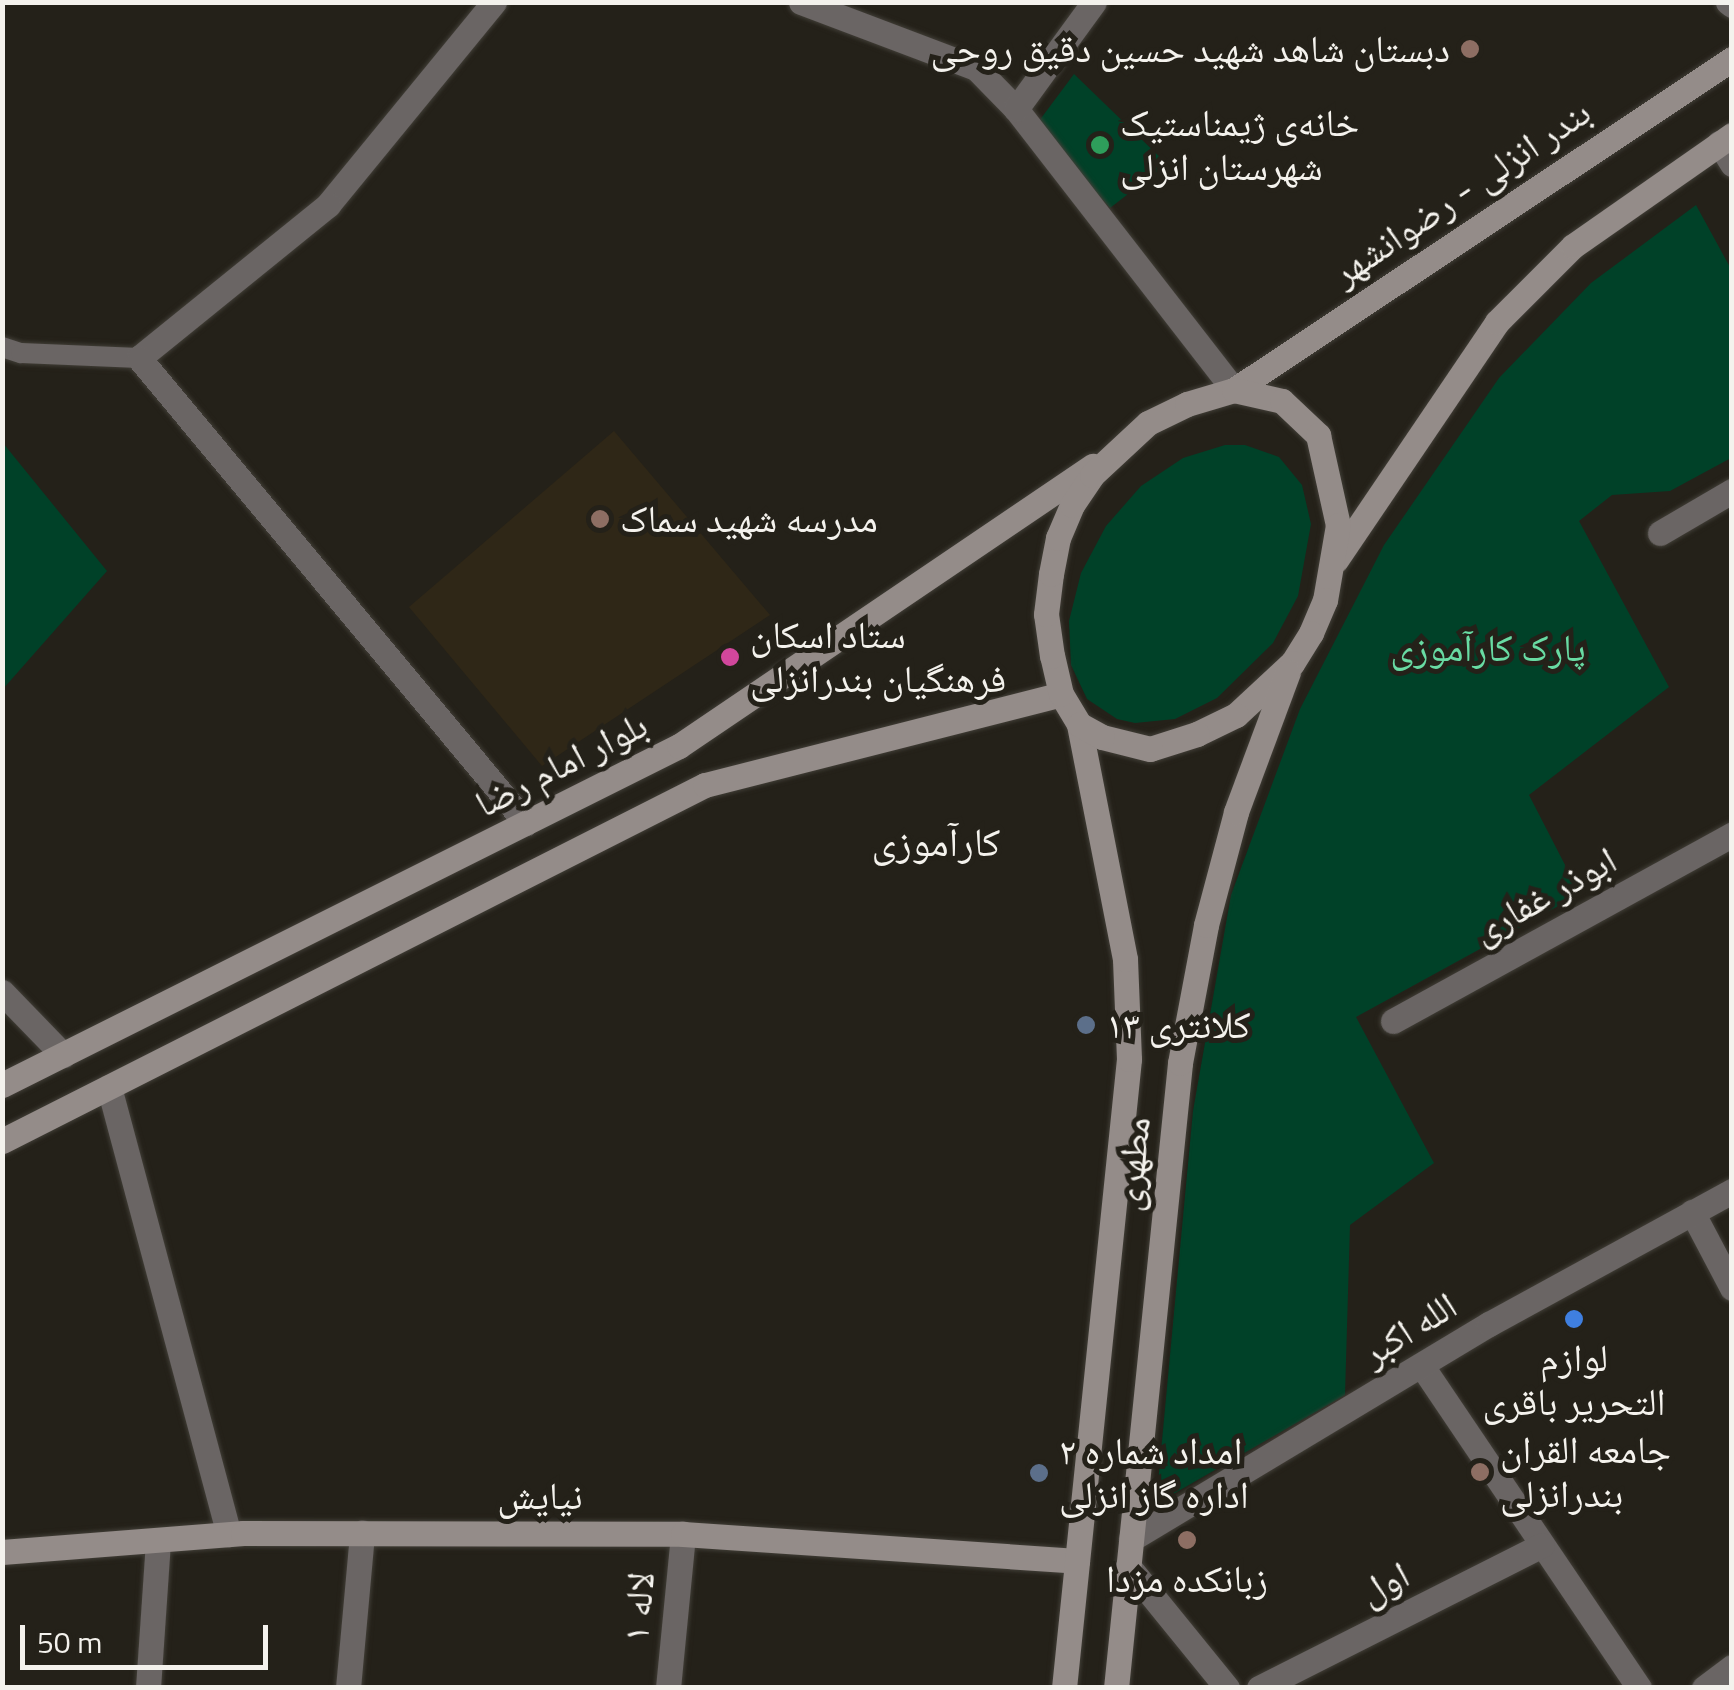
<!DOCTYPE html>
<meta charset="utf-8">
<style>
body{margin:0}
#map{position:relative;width:1734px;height:1690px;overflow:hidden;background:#242119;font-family:"Titillium Web","Noto Naskh Arabic",sans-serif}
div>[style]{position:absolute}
.education>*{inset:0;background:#2f2717}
.green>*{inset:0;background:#004128}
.roads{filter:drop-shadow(0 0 2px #413e37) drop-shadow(0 0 2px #413e37)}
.lane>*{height:20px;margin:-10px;padding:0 10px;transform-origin:10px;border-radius:10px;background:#6a6564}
.street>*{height:25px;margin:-12.5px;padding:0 12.5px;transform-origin:12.5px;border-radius:12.5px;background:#6a6564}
.secondary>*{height:25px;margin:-12.5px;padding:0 12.5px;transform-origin:12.5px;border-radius:12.5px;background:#948c89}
.dots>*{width:28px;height:28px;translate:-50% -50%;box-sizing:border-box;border:5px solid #242119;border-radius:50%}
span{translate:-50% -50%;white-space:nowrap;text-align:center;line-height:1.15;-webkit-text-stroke:10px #242119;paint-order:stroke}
.poi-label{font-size:38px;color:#f4f2ed}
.right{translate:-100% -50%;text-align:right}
.left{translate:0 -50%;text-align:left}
.street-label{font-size:38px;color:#f4f2ed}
.park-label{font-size:38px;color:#68dba3}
.neighbourhood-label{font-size:40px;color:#f4f2ed}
.frame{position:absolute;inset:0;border:5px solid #f4f2ed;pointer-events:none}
.scale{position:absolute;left:20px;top:1625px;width:248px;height:45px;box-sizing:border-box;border:5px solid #f4f2ed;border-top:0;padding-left:12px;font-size:30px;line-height:35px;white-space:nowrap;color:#f4f2ed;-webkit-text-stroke:8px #242119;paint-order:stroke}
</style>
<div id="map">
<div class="education">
<i style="clip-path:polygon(614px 431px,770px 615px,542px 766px,409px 607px)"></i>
</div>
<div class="green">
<i style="clip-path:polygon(1074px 74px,1167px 164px,1110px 208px,1036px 125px)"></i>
<i style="clip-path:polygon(1696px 205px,1731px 269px,1731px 458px,1670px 491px,1612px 495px,1579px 521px,1669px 687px,1529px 795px,1580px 894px,1356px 1017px,1434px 1163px,1350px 1225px,1345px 1395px,1156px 1504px,1193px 1111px,1231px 895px,1300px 709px,1384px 545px,1499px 378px,1591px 283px)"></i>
<i style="clip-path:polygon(3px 443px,107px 571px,3px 689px)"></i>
<i style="clip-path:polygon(1225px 445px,1245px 445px,1279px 457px,1302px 485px,1311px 524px,1298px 596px,1273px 643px,1217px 698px,1175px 719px,1135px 723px,1117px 719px,1087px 699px,1071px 665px,1069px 621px,1081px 573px,1106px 526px,1141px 486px,1183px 458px)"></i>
</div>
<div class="roads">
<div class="lane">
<i style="left:2px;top:347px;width:20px;rotate:18deg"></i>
<i style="left:21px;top:353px;width:118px;rotate:2.4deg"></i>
</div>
<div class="street">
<i style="left:494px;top:2px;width:262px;rotate:129.3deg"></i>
<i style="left:328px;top:205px;width:243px;rotate:141deg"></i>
<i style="left:139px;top:358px;width:605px;rotate:50.23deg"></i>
<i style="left:801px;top:2px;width:187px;rotate:20.7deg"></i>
<i style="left:976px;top:68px;width:57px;rotate:45.7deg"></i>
<i style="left:1016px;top:109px;width:356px;rotate:52.2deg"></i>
<i style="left:1728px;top:2px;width:5px;rotate:37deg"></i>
<i style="left:1016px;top:109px;width:132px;rotate:-53.9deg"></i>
<i style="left:1719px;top:143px;width:25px;rotate:58deg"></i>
<i style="left:1660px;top:533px;width:83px;rotate:-30.3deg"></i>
<i style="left:2px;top:992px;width:88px;rotate:45.9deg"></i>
<i style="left:1393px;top:1021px;width:387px;rotate:-28.8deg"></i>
<i style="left:109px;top:1087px;width:463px;rotate:75deg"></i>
<i style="left:1692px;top:1212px;width:86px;rotate:62.2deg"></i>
<i style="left:1422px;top:1366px;width:388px;rotate:56deg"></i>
<i style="left:1131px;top:1539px;width:418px;rotate:-31deg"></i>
<i style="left:1489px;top:1324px;width:277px;rotate:-28.7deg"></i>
<i style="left:1128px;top:1566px;width:157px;rotate:50.9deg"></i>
<i style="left:148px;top:1688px;width:148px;rotate:-86.1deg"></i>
<i style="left:348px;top:1688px;width:156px;rotate:-84.8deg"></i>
<i style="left:668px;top:1688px;width:155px;rotate:-84.4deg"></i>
<i style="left:1259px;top:1688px;width:317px;rotate:-26.8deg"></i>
<i style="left:1704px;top:1688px;width:35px;rotate:-37deg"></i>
</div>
<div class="secondary">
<i style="left:1234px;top:390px;width:598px;rotate:-33.61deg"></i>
<i style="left:1336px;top:560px;width:287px;rotate:-55.9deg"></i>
<i style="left:1497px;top:322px;width:107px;rotate:-45deg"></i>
<i style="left:1573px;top:246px;width:194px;rotate:-34.9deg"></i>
<i style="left:2px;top:1085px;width:757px;rotate:-26.6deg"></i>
<i style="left:679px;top:746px;width:500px;rotate:-34.1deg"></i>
<i style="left:2px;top:1141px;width:788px;rotate:-26.86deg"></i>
<i style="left:705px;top:785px;width:367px;rotate:-14.3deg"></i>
<i style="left:2px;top:1552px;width:242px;rotate:-4.5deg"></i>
<i style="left:243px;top:1533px;width:440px;rotate:0.1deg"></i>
<i style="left:683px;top:1534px;width:395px;rotate:3.9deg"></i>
<i style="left:1064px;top:1688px;width:632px;rotate:-84.1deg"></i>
<i style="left:1129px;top:1059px;width:100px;rotate:-92.3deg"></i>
<i style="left:1125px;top:959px;width:239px;rotate:-101.1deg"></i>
<i style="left:1079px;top:724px;width:35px;rotate:-121deg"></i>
<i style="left:1061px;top:694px;width:39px;rotate:-103deg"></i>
<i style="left:1052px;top:656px;width:42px;rotate:-98.1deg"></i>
<i style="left:1046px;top:614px;width:40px;rotate:-82.9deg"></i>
<i style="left:1051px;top:574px;width:37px;rotate:-79deg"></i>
<i style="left:1058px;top:538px;width:36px;rotate:-67deg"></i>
<i style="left:1072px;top:505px;width:36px;rotate:-56deg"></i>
<i style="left:1092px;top:475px;width:76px;rotate:-42.9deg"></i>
<i style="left:1148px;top:423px;width:43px;rotate:-26deg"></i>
<i style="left:1187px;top:404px;width:49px;rotate:-16.6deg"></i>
<i style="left:1234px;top:390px;width:49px;rotate:12.9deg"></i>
<i style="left:1282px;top:401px;width:50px;rotate:43.4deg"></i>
<i style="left:1318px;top:435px;width:92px;rotate:77.5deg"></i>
<i style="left:1338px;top:525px;width:76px;rotate:99.8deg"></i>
<i style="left:1325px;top:600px;width:36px;rotate:113deg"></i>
<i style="left:1311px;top:633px;width:36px;rotate:122deg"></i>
<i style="left:1292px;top:663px;width:76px;rotate:137.1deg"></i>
<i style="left:1236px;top:715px;width:43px;rotate:154deg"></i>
<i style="left:1197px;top:734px;width:49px;rotate:162.3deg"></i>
<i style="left:1150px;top:749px;width:49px;rotate:-166deg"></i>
<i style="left:1102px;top:737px;width:26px;rotate:-151deg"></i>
<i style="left:1116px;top:1688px;width:628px;rotate:-84.15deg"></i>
<i style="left:1180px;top:1063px;width:140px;rotate:-79.3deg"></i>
<i style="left:1206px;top:925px;width:117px;rotate:-75.1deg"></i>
<i style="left:1236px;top:812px;width:149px;rotate:-69.6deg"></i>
</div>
</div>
<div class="dots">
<i style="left:1470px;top:49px;background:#8d6e63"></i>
<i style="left:1100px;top:145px;background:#2e9e5b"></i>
<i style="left:600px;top:519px;background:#8d6e63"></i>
<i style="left:730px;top:657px;background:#d1479c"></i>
<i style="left:1086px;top:1025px;background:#5c6f8a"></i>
<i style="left:1574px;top:1319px;background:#3f7fe0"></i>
<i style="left:1480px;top:1472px;background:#8d6e63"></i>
<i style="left:1039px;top:1473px;background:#5c6f8a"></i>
<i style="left:1187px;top:1540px;background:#8d6e63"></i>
</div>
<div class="poi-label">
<span class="right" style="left:1450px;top:49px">دبستان شاهد شهید حسین دقیق روحی</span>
<span class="left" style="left:1120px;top:145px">خانه‌ی ژیمناستیک<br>شهرستان انزلی</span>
<span class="left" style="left:620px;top:519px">مدرسه شهید سماک</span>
<span class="left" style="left:750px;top:657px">ستاد اسکان<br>فرهنگیان بندرانزلی</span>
<span class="left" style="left:1106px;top:1025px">کلانتری ۱۳</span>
<span style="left:1574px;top:1380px">لوازم<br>التحریر باقری</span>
<span class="left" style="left:1500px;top:1472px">جامعه القران<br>بندرانزلی</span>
<span class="left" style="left:1059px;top:1473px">امداد شماره ۲<br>اداره گاز انزلی</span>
<span style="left:1187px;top:1579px">زبانکده مزدا</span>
</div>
<div class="street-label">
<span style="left:1461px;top:192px;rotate:-34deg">بندر انزلی - رضوانشهر</span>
<span style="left:561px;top:764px;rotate:-27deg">بلوار امام رضا</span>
<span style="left:1544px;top:895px;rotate:-29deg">ابوذر غفاری</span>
<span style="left:1132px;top:1164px;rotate:-84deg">مطهری</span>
<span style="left:1409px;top:1329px;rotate:-32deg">الله اکبر</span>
<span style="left:540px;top:1496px">نیایش</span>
<span style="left:1384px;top:1583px;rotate:-27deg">اول</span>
<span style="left:638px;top:1607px;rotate:-85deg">لاله ۱</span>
</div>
<div class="park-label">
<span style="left:1488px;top:648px">پارک کارآموزی</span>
</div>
<div class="neighbourhood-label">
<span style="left:936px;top:842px">کارآموزی</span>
</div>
<div class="frame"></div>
<div class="scale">50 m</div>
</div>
